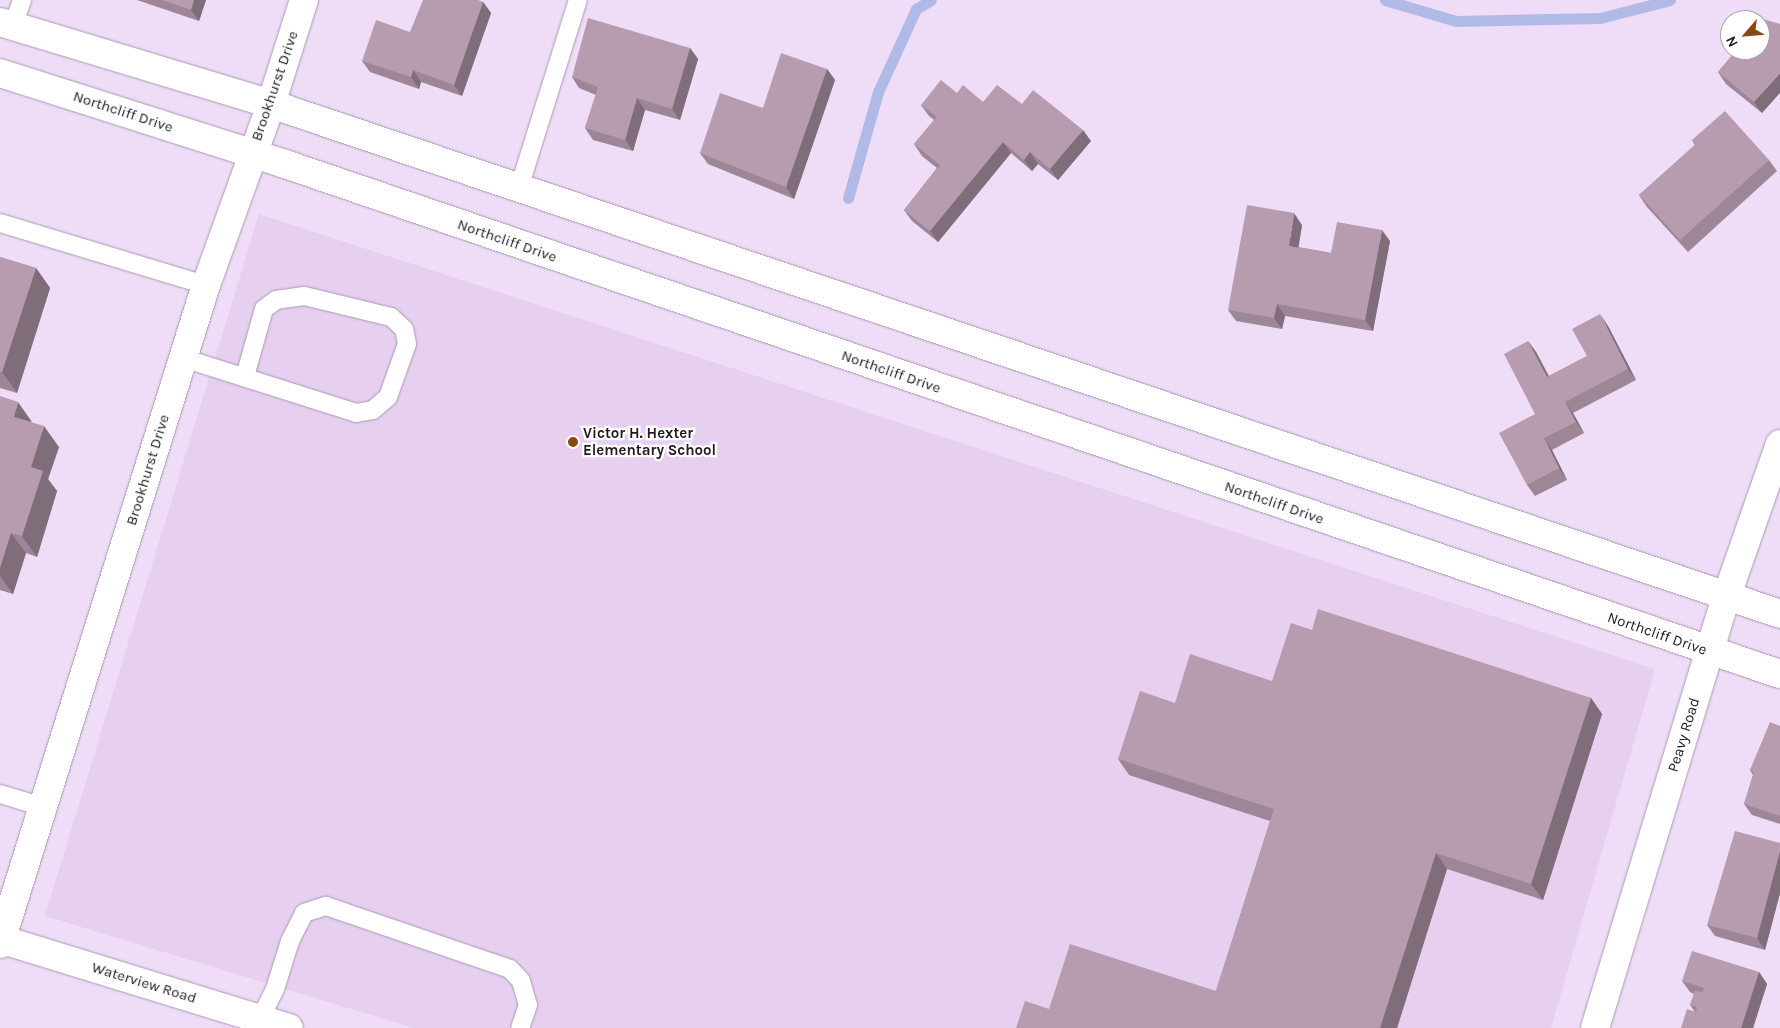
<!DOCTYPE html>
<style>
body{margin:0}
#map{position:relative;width:1780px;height:1028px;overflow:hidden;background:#efdcf7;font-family:Karla,sans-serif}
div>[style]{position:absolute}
.built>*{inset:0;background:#e7cff0}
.stream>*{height:11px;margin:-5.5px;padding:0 5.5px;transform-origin:5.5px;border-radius:5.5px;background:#b1bae6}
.roads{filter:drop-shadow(0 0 1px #ab9ab3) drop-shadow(0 0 1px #ab9ab3)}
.lane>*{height:18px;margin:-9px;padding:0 9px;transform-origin:9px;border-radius:9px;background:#fff}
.street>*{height:28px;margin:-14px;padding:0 14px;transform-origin:14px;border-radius:14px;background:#fff}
.secondary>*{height:28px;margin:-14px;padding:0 14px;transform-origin:14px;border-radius:14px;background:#fff}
.wall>*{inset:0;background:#9d8696}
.shaded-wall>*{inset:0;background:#806d7a}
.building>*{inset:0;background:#b79caf}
.dots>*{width:14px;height:14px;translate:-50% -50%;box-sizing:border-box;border:2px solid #fff;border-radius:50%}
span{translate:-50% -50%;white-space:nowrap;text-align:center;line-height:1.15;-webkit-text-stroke:4.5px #fff;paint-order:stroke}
.street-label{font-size:15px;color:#201922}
.poi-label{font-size:15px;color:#201922;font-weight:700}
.left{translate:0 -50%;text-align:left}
.north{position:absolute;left:1720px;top:10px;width:50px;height:50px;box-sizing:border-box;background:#fff;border:1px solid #a6a3a7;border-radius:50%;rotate:243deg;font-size:14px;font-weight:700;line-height:20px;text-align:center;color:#201922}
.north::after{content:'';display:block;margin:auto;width:18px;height:22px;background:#884810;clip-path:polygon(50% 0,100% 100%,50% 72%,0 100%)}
</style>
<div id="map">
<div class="built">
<i style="clip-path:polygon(259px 214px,1655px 669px,1551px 1028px,414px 1028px,45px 916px)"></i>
</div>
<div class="stream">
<i style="left:1385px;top:0;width:74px;rotate:16.5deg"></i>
<i style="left:1456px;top:21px;width:144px;rotate:-1.2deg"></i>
<i style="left:1600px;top:18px;width:72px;rotate:-14.4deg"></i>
<i style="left:848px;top:198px;width:110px;rotate:-74.2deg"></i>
<i style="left:878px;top:92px;width:91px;rotate:-65.4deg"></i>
<i style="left:916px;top:9px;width:17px;rotate:-31deg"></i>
</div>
<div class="roads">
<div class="lane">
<i style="left:13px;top:26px;width:28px;rotate:-71deg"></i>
<i style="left:519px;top:188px;width:197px;rotate:-72.6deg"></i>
<i style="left:0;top:223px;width:215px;rotate:16.8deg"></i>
<i style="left:183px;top:358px;width:182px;rotate:17.6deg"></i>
<i style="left:356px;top:413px;width:17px;rotate:-10deg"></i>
<i style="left:373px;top:410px;width:20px;rotate:-41deg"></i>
<i style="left:388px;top:397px;width:56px;rotate:-70.3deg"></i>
<i style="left:407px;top:344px;width:15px;rotate:-101deg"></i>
<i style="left:404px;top:329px;width:18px;rotate:-137deg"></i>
<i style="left:391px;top:317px;width:89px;rotate:-166.4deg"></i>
<i style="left:304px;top:296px;width:28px;rotate:172deg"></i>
<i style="left:276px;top:300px;width:15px;rotate:143deg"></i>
<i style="left:264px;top:309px;width:70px;rotate:105.8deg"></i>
<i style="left:0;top:794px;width:45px;rotate:16.8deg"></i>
<i style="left:256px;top:1027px;width:42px;rotate:-63.4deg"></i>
<i style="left:275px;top:989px;width:50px;rotate:-72.6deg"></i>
<i style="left:290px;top:941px;width:31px;rotate:-63deg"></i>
<i style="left:304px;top:913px;width:23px;rotate:-18deg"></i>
<i style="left:326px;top:906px;width:194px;rotate:18.9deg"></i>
<i style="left:510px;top:969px;width:16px;rotate:47deg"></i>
<i style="left:521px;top:981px;width:25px;rotate:74deg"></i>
<i style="left:528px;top:1005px;width:24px;rotate:109deg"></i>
</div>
<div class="street">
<i style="left:0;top:939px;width:302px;rotate:17.1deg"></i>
<i style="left:0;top:944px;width:690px;rotate:-72.64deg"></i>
<i style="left:206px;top:285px;width:192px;rotate:-70.2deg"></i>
<i style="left:271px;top:104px;width:109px;rotate:-72.4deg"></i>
</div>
<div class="secondary">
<i style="left:0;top:22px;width:283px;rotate:16.8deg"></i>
<i style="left:271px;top:104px;width:1593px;rotate:18.67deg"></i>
<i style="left:0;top:73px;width:299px;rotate:17.7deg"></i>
<i style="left:285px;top:164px;width:1580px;rotate:18.84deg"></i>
<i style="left:1595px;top:1028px;width:450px;rotate:-73.1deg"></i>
<i style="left:1726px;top:598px;width:163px;rotate:-70.7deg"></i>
</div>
</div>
<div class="wall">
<i style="clip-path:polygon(137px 0,206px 0,199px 21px)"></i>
<i style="clip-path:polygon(483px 2px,491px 13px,462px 96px,421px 82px,419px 89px,370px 72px,362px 61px,410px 32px)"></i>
<i style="clip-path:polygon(1763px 19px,1762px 113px,1726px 84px,1718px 72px)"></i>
<i style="clip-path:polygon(690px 48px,698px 59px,680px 120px,645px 110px,633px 151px,593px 140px,585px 128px,596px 95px,579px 88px,572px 77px)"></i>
<i style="clip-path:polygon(827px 69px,835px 80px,794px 199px,708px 164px,700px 153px,763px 108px)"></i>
<i style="clip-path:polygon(957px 93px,983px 102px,1022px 104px,1091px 141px,1058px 180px,1038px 164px,1032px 171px,1011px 153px,938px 242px,912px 221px,904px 210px,937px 168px,922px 156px,914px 144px,934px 120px,929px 116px,921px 105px)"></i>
<i style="clip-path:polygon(1692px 140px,1769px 160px,1777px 171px,1688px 252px,1647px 207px,1639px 195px,1695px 145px)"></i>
<i style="clip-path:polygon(1302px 225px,1298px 247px,1331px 253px,1390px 241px,1373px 331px,1285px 316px,1282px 329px,1236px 321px,1228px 310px)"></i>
<i style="clip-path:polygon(0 257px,36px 268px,50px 288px,17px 393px,0 388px)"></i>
<i style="clip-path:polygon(1608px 326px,1636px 380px,1573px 413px,1584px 433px,1552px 450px,1567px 480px,1535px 496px,1527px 485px,1535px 414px,1528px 341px,1536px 352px,1549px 376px,1587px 356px)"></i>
<i style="clip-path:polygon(0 396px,32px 423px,59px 447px,48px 479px,57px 491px,37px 557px,26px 553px,13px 594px,0 590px)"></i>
<i style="clip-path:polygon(1312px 630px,1591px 698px,1602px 714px,1543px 900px,1447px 869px,1397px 1028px,1049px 1009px,1216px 991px,1270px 821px,1129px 775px,1118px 759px,1175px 703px,1272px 681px)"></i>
<i style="clip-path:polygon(1780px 726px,1780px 824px,1752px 815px,1744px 804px,1753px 775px,1750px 770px)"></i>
<i style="clip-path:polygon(1780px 843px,1780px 893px,1765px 950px,1715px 936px,1707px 925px)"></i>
<i style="clip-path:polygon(1759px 972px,1767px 984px,1753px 1028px,1681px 1028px,1695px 1012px,1690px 1005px,1694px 994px,1690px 992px,1682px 981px)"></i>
</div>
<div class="shaded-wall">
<i style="clip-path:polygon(194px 0,206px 0,199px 21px,191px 10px)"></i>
<i style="clip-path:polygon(483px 2px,491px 13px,462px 96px,454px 85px)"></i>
<i style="clip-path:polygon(690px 48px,698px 59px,680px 120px,672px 109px)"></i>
<i style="clip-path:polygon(827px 69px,835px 80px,794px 199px,786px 187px)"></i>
<i style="clip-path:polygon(413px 70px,421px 82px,419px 89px,411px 77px)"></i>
<i style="clip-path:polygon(1780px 73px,1780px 93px,1762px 113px,1754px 102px)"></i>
<i style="clip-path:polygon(637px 98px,645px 110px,633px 151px,625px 140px)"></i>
<i style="clip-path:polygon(1083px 130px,1091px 141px,1058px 180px,1050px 169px)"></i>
<i style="clip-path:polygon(1003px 142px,1011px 153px,938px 242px,930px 231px)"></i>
<i style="clip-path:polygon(1030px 152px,1038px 164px,1032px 171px,1024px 160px)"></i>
<i style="clip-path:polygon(1294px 213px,1302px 225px,1297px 257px,1289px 246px)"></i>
<i style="clip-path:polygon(1382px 230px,1390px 241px,1373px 331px,1365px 320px)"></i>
<i style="clip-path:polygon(36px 268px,50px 288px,17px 393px,2px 372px)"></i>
<i style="clip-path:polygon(1277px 304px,1285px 316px,1282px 329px,1274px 318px)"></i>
<i style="clip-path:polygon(1600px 314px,1608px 326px,1636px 380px,1628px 369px)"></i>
<i style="clip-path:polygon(1528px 341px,1536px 352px,1555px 389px,1547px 377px)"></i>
<i style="clip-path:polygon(18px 402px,32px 422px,14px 417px)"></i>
<i style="clip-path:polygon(1565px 402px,1573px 413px,1584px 433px,1576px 422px)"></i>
<i style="clip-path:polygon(44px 426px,59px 447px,48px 479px,57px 491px,37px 557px,22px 536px,31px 467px)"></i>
<i style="clip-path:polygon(1544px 438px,1552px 450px,1567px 480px,1559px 468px)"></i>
<i style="clip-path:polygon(11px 533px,26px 553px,13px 594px,0 576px,0 568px)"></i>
<i style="clip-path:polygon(1591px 698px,1602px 714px,1543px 900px,1531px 884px)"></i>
<i style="clip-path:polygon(1780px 851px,1780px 893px,1765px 950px,1757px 938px)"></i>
<i style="clip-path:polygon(1436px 853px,1447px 869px,1397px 1028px,1380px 1028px)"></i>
<i style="clip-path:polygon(1759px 972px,1767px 984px,1753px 1028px,1741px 1028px)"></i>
</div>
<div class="building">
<i style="clip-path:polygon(162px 0,194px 0,191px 10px)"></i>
<i style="clip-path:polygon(423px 0,478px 0,483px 2px,454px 85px,413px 70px,411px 77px,362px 61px,376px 20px,410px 32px)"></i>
<i style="clip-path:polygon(588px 18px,690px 48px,672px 109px,637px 98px,625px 140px,585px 128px,598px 87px,572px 77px)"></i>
<i style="clip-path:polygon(1763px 19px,1780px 24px,1780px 73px,1754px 102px,1718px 72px,1737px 50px,1760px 50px,1760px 22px)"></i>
<i style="clip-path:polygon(781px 53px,827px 69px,786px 187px,700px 153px,720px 93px,763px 108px)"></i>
<i style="clip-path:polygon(941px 80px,957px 93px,963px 85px,983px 102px,997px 85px,1022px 104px,1033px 90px,1083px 130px,1050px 169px,1030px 152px,1024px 160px,1003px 142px,930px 231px,904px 210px,940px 165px,914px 144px,937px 117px,921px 105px)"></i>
<i style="clip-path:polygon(1725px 111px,1769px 160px,1680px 240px,1639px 195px,1696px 144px,1692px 140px)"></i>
<i style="clip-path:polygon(1247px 205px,1294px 213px,1289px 246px,1331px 253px,1337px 222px,1382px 230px,1365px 320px,1277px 304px,1274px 318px,1228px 310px)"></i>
<i style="clip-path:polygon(0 257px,36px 268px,2px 372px,0 372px)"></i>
<i style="clip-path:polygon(1600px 314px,1628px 369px,1565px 402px,1576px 422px,1544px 438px,1559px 468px,1527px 485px,1499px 433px,1535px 414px,1504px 354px,1528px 341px,1547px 377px,1587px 356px,1572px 329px)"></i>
<i style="clip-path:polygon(0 396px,18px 402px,14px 417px,44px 426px,31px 467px,43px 471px,22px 536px,11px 533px,0 568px)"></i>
<i style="clip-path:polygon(1318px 609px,1591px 698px,1531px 884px,1436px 853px,1380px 1028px,1016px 1028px,1025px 1001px,1049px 1009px,1070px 944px,1216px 991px,1274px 809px,1118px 759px,1140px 691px,1175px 703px,1190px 654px,1272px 681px,1291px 623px,1312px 630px)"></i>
<i style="clip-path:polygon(1770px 722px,1780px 726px,1780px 816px,1744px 804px,1754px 772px,1750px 770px)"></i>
<i style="clip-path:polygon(1735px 831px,1780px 843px,1780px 851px,1757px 938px,1707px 925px)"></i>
<i style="clip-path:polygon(1692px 951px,1759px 972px,1741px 1028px,1681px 1028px,1687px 1009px,1696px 1012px,1697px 1007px,1690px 1005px,1695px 990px,1702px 993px,1704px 988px,1682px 981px)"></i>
</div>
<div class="dots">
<i style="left:573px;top:442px;background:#884810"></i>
</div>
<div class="street-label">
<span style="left:275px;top:86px;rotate:-71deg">Brookhurst Drive</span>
<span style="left:123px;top:112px;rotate:18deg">Northcliff Drive</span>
<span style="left:507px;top:241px;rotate:19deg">Northcliff Drive</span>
<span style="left:891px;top:372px;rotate:19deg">Northcliff Drive</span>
<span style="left:148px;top:470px;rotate:-73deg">Brookhurst Drive</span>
<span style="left:1274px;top:503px;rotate:19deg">Northcliff Drive</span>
<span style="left:1657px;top:634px;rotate:19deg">Northcliff Drive</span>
<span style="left:1684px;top:735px;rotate:-73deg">Peavy Road</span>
<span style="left:144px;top:983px;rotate:17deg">Waterview Road</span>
</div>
<div class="poi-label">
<span class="left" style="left:583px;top:442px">Victor H. Hexter<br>Elementary School</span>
</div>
<div class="north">N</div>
</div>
